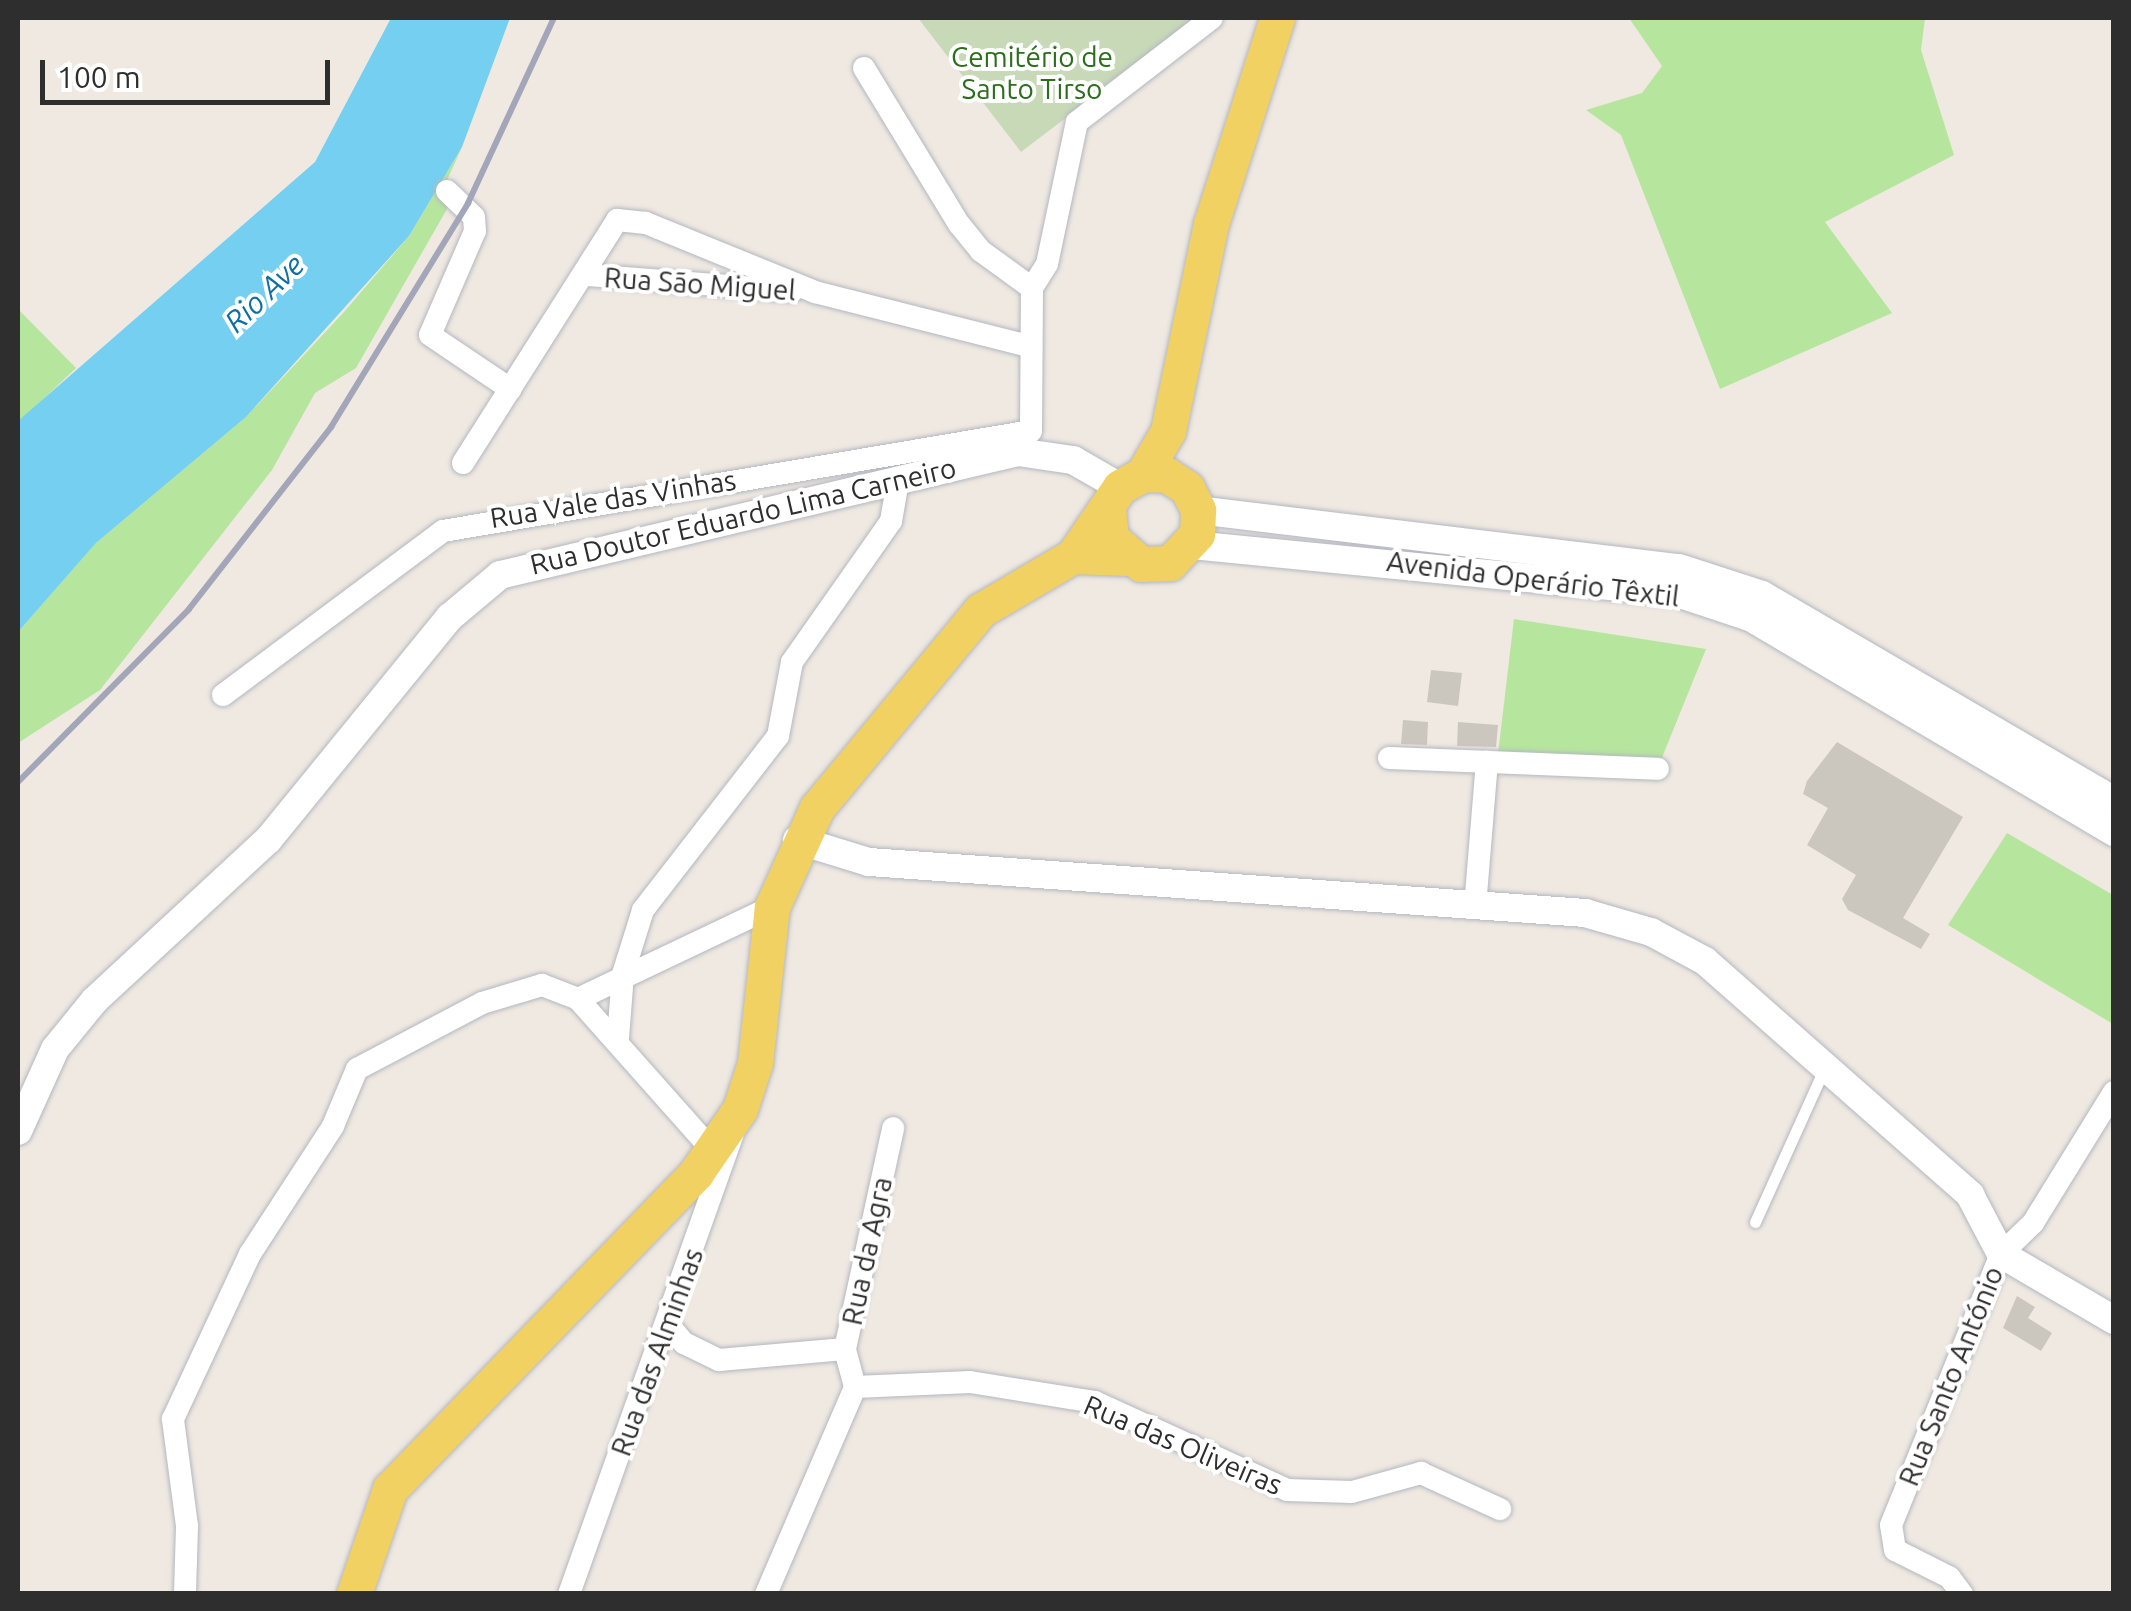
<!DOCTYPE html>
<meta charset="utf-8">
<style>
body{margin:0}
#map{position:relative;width:2131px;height:1611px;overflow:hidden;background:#efe9e1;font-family:Ubuntu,sans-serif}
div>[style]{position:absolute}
.green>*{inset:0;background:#b6e59e}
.cemetery>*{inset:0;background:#c8d9b8}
.water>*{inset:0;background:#75cff0}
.building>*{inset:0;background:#cbc7bf}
.roads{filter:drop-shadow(0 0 2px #b4b7c1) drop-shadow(0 0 2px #b4b7c1)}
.service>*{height:11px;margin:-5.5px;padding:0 5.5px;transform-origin:5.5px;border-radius:5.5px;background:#fff}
.minor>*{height:22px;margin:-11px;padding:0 11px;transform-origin:11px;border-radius:11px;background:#fff}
.tertiary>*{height:28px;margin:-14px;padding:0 14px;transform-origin:14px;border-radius:14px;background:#fff}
.primary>*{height:35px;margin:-17.5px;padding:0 17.5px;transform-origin:17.5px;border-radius:17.5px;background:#f2d163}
.rail>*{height:6px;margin:-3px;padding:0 3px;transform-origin:3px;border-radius:3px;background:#a3a6b8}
span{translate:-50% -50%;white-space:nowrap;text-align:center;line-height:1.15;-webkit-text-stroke:8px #fff;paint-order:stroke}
.park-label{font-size:28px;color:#2c6e1b}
.street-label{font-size:28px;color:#2e2e2e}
.water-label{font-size:30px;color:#0d6fa3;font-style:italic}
.frame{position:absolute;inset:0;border:20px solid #2e2e2e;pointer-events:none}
.scale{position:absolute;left:40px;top:60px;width:290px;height:45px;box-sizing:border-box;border:5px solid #2e2e2e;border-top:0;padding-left:12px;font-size:30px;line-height:35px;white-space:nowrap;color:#2e2e2e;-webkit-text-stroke:8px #fff;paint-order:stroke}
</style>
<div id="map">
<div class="green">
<i style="clip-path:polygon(1629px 18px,1925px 18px,1921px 50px,1954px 155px,1825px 222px,1892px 313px,1720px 389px,1621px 135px,1586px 110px,1642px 93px,1662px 66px)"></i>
<i style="clip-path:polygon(462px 147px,448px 178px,447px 209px,356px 368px,315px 393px,272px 470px,100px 690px,18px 743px,18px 632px,96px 543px,246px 417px,344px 312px,409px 236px)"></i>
<i style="clip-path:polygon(18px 309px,76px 368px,18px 423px)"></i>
<i style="clip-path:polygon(1514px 619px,1706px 649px,1661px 760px,1498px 754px)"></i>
<i style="clip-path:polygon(2007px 833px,2113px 895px,2113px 1024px,1948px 925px)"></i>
</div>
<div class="cemetery">
<i style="clip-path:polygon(918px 18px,1197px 18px,1021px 152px)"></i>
</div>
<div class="water">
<i style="clip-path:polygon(391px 18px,510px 18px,462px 147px,409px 236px,246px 417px,96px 543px,18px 632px,18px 421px,315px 162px)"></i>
</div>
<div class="building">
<i style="clip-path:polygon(1431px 670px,1462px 673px,1458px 706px,1427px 702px)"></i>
<i style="clip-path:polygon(1403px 720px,1428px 722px,1427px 745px,1401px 744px)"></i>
<i style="clip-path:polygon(1458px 722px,1498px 725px,1496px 747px,1457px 746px)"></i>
<i style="clip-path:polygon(1837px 742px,1963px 817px,1903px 918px,1930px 934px,1921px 949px,1848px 910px,1842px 899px,1856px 875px,1807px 845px,1828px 808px,1803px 794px,1807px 781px)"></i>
<i style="clip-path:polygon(2017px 1296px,2035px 1307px,2028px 1318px,2052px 1333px,2041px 1351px,2003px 1328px)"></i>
</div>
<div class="roads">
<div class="service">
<i style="left:1755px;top:1222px;width:170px;rotate:-65.7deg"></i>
</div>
<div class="minor">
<i style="left:864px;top:68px;width:183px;rotate:58.7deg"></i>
<i style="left:959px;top:224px;width:35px;rotate:51deg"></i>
<i style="left:981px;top:251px;width:63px;rotate:36deg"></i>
<i style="left:447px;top:191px;width:37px;rotate:44deg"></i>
<i style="left:474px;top:217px;width:14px;rotate:86deg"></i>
<i style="left:475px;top:231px;width:113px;rotate:113.4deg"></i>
<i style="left:430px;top:335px;width:97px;rotate:34deg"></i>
<i style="left:586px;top:275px;width:207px;rotate:4.4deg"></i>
<i style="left:463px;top:463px;width:288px;rotate:-57.6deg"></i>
<i style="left:617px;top:220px;width:29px;rotate:6deg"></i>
<i style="left:646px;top:223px;width:183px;rotate:22.2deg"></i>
<i style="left:815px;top:292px;width:220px;rotate:14.2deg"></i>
<i style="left:223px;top:695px;width:274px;rotate:-36.7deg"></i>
<i style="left:443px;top:531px;width:596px;rotate:-9.65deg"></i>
<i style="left:1031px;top:431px;width:143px;rotate:-89.6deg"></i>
<i style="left:1032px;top:288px;width:28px;rotate:-58deg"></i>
<i style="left:1047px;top:264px;width:145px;rotate:-78.1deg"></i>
<i style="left:1077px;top:122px;width:170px;rotate:-37.6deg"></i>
<i style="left:1389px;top:758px;width:269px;rotate:2.3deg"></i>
<i style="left:1475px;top:907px;width:146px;rotate:-85.3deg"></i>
<i style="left:578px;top:999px;width:205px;rotate:48.4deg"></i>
<i style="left:618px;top:1038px;width:64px;rotate:-85.5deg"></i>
<i style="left:623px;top:974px;width:67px;rotate:-72.6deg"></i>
<i style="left:643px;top:910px;width:220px;rotate:-52.2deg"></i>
<i style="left:778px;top:736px;width:75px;rotate:-79.3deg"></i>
<i style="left:792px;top:662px;width:172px;rotate:-54.9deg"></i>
<i style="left:891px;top:521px;width:41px;rotate:-80.1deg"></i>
<i style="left:667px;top:1323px;width:26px;rotate:50deg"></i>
<i style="left:684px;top:1343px;width:39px;rotate:26deg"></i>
<i style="left:719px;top:1360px;width:126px;rotate:-5deg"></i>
<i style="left:855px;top:1387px;width:115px;rotate:-2.5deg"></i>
<i style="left:970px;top:1382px;width:127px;rotate:9.1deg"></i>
<i style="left:1095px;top:1402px;width:211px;rotate:24.6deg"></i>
<i style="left:1287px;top:1490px;width:65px;rotate:1.8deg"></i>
<i style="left:1352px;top:1492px;width:72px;rotate:-15.4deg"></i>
<i style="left:1421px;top:1473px;width:87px;rotate:24.5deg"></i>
<i style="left:185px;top:1594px;width:68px;rotate:-88.3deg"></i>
<i style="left:187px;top:1526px;width:108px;rotate:-97.5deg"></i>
<i style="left:173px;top:1419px;width:182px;rotate:-65deg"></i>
<i style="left:250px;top:1254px;width:153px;rotate:-57deg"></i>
<i style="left:333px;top:1126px;width:62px;rotate:-67.2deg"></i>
<i style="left:357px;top:1069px;width:141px;rotate:-27.8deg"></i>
<i style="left:482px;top:1003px;width:63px;rotate:-16.7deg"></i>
<i style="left:542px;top:985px;width:39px;rotate:21deg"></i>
<i style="left:578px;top:999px;width:215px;rotate:-25.4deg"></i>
<i style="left:569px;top:1594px;width:487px;rotate:-70.4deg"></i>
<i style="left:766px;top:1594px;width:225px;rotate:-66.7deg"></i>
<i style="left:855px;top:1387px;width:39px;rotate:-105deg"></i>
<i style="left:845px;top:1349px;width:226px;rotate:-77.7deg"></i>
<i style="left:1962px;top:1594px;width:21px;rotate:-127deg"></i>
<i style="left:1949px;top:1577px;width:60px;rotate:-153.4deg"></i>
<i style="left:1895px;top:1550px;width:25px;rotate:-99deg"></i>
<i style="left:1891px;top:1525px;width:292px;rotate:-67.9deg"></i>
<i style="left:2001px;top:1254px;width:45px;rotate:-44.1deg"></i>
<i style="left:2033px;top:1223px;width:154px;rotate:-58.3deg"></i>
</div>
<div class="tertiary">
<i style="left:1198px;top:510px;width:484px;rotate:6.9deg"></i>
<i style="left:1679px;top:568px;width:87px;rotate:18deg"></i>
<i style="left:1762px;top:595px;width:408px;rotate:30.3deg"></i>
<i style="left:1192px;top:545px;width:484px;rotate:5.6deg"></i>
<i style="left:1674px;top:592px;width:82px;rotate:18.4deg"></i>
<i style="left:1752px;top:618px;width:421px;rotate:30.6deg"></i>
<i style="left:797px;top:840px;width:75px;rotate:17deg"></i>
<i style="left:869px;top:862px;width:718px;rotate:4.07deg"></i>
<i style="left:1585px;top:913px;width:69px;rotate:16.1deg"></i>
<i style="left:1651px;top:932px;width:61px;rotate:28.2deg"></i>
<i style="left:1705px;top:961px;width:354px;rotate:41.4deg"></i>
<i style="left:1970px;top:1195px;width:67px;rotate:62.3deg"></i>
<i style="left:2001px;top:1254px;width:131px;rotate:30.3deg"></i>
<i style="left:18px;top:1131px;width:90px;rotate:-65.7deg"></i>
<i style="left:55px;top:1049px;width:63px;rotate:-50.8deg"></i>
<i style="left:95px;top:1000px;width:236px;rotate:-42.8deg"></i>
<i style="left:268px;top:840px;width:288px;rotate:-50.8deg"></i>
<i style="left:450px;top:617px;width:65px;rotate:-40deg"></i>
<i style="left:500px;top:575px;width:532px;rotate:-13.36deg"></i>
<i style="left:1018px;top:452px;width:56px;rotate:8.3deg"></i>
<i style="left:1073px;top:460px;width:54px;rotate:29.9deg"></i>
</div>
<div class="primary">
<i style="left:1143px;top:474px;width:50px;rotate:-59.8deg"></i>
<i style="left:1168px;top:431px;width:211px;rotate:-78.3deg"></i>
<i style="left:1211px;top:224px;width:216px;rotate:-72.2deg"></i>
<i style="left:1073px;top:556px;width:83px;rotate:-55.7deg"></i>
<i style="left:1120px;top:487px;width:26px;rotate:-29deg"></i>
<i style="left:1143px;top:474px;width:24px;rotate:2deg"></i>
<i style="left:1167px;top:475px;width:24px;rotate:33deg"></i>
<i style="left:1187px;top:488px;width:25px;rotate:63deg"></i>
<i style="left:1198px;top:510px;width:24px;rotate:92deg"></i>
<i style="left:1197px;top:534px;width:40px;rotate:133deg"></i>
<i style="left:1170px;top:563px;width:29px;rotate:178deg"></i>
<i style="left:1141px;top:564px;width:40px;rotate:-139deg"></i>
<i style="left:1111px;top:538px;width:27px;rotate:-96deg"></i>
<i style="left:354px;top:1594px;width:111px;rotate:-71.1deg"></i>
<i style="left:390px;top:1489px;width:440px;rotate:-45.9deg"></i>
<i style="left:696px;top:1173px;width:78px;rotate:-55.5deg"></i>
<i style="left:740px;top:1109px;width:48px;rotate:-71.9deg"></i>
<i style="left:755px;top:1063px;width:157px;rotate:-83.8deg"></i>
<i style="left:772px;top:907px;width:109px;rotate:-65.6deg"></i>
<i style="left:817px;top:808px;width:257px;rotate:-50.4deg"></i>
<i style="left:981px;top:610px;width:107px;rotate:-30.4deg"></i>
<i style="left:1073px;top:556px;width:55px;rotate:2.1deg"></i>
</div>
</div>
<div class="rail">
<i style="left:18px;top:782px;width:243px;rotate:-45.3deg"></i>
<i style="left:189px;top:609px;width:231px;rotate:-52deg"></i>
<i style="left:331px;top:427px;width:263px;rotate:-58.5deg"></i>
<i style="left:468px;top:203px;width:204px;rotate:-65.1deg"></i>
</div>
<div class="park-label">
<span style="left:1032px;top:73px">Cemitério de<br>Santo Tirso</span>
</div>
<div class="street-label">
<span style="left:700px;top:284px;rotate:4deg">Rua São Miguel</span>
<span style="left:613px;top:499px;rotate:-9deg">Rua Vale das Vinhas</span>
<span style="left:743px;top:516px;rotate:-13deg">Rua Doutor Eduardo Lima Carneiro</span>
<span style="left:1533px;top:579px;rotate:7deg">Avenida Operário Têxtil</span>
<span style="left:867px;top:1251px;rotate:-78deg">Rua da Agra</span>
<span style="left:657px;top:1352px;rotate:-70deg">Rua das Alminhas</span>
<span style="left:1951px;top:1376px;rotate:-68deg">Rua Santo António</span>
<span style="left:1183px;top:1445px;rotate:23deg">Rua das Oliveiras</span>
</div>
<div class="water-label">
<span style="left:264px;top:293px;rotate:-44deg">Rio Ave</span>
</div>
<div class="frame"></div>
<div class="scale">100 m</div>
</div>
